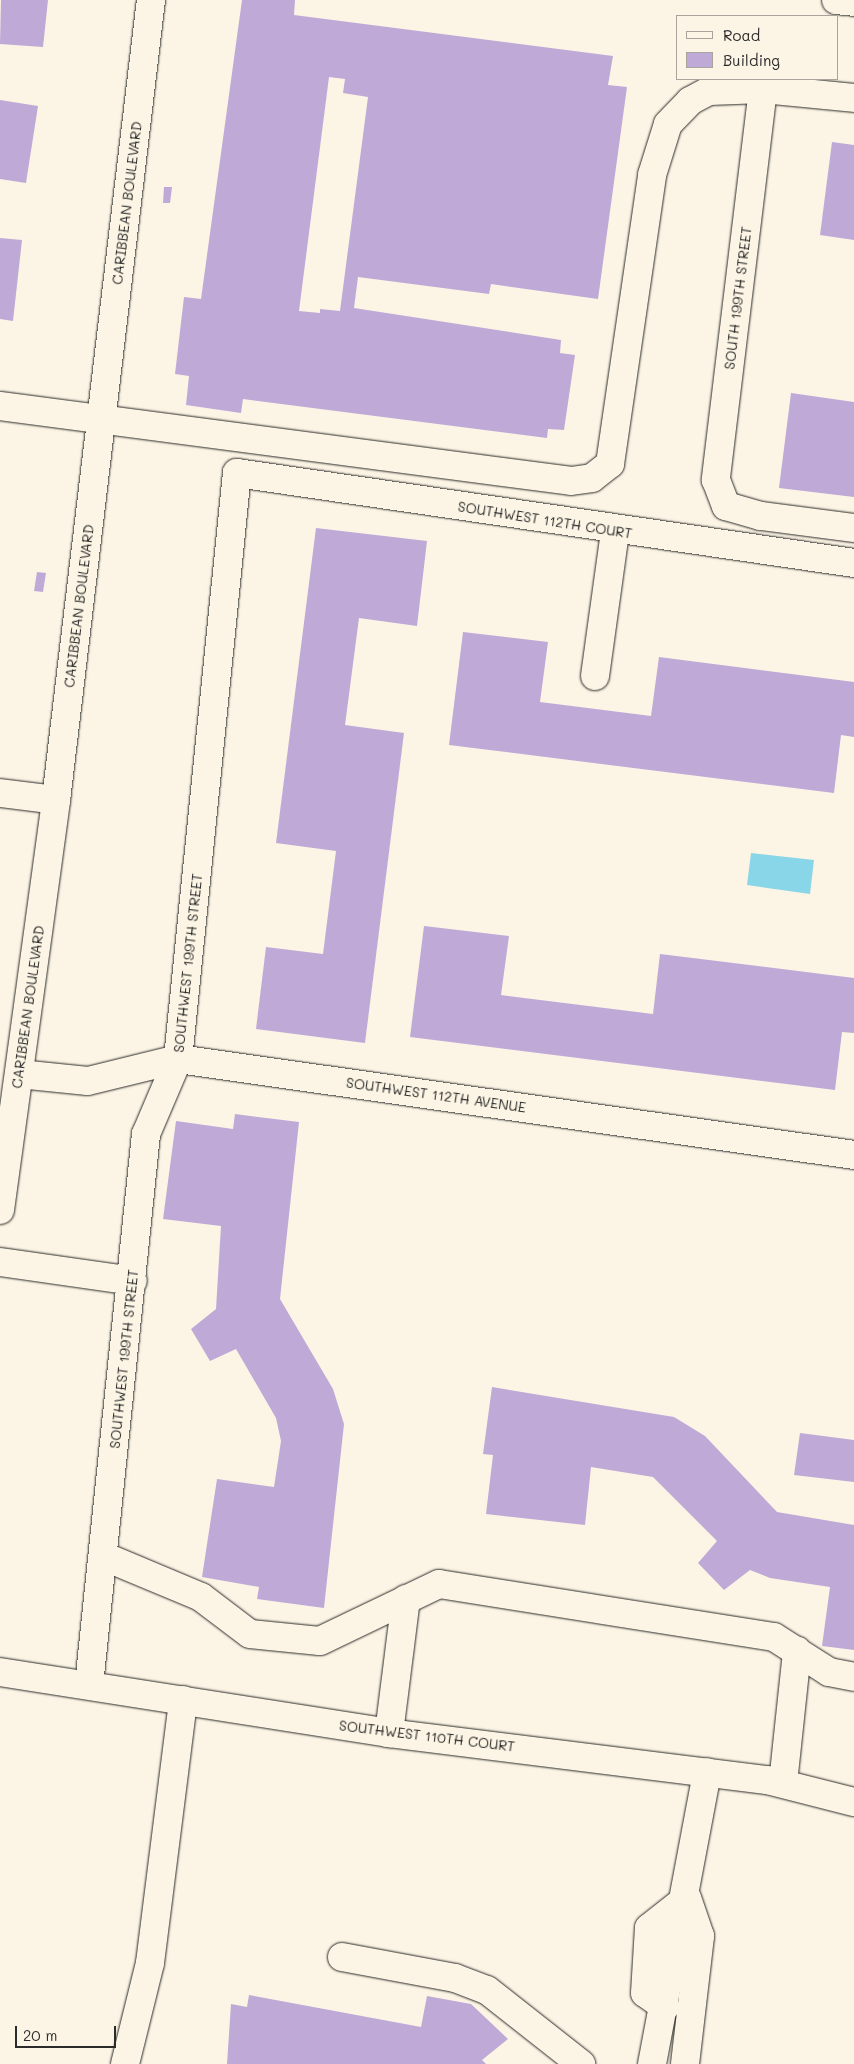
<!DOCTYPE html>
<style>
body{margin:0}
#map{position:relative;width:854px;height:2064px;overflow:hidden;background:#fcf5e5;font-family:Mali,sans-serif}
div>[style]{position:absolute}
.water>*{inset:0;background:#88d6e7}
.building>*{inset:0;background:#bfa9d7}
.roads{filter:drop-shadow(0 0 1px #2b2b2b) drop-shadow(0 0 1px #2b2b2b)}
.minor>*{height:28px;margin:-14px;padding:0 14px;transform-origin:14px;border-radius:14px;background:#fcf5e5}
span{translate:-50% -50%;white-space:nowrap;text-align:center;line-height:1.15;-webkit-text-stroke:4px #fcf5e5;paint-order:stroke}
.street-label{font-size:14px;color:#2b2b2b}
.legend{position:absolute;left:676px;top:15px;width:162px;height:65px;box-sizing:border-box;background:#fcf5e5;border:1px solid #a8a49b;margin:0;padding:6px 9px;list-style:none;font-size:15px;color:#2b2b2b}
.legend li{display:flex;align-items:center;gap:10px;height:25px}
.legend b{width:25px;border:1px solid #a8a49b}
.scale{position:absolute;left:15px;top:2026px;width:101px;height:22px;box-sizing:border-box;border:2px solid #2b2b2b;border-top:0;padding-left:6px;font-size:15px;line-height:18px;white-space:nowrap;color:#2b2b2b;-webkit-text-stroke:4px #fcf5e5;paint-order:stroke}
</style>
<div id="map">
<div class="water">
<i style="clip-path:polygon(751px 853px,814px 860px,810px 894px,747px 885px)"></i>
</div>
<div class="building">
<i style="clip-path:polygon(1px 0,48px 0,43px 47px,0 44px)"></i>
<i style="clip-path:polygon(evenodd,242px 0,295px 0,294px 15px,613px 56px,608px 85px,627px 87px,598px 299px,491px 284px,489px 294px,358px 277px,354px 308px,561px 340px,560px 353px,575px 355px,564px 430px,548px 429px,547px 438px,243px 399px,241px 413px,186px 405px,189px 376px,175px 374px,184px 297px,201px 299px,242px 0,329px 77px,345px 79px,343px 93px,368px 97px,340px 311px,320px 309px,320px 313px,299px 311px,329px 77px)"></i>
<i style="clip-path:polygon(0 100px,38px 106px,26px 183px,0 179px)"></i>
<i style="clip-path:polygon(832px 142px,854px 145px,854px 240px,820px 235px)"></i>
<i style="clip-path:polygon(164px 187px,172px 187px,170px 203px,163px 203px)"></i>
<i style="clip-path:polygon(0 238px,22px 240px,13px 321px,0 319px)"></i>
<i style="clip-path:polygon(791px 393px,854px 402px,854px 497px,779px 488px)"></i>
<i style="clip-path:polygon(316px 528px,427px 541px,417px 626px,359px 618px,345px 725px,404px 733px,365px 1043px,256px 1029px,266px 947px,323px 954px,336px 851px,276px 843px)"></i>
<i style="clip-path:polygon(37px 572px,46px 573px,43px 592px,34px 591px)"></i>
<i style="clip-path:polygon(463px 632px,548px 642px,540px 702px,651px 716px,659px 657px,854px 682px,854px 737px,841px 735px,834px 793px,449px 745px)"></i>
<i style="clip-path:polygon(424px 926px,509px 936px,501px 995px,653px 1014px,660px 954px,854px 978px,854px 1033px,842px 1032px,835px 1090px,410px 1037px)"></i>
<i style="clip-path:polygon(235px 1114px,299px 1122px,280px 1299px,333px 1389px,344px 1424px,324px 1608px,257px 1599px,259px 1587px,202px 1577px,217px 1479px,274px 1487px,281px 1441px,276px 1418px,236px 1349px,210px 1361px,191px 1329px,216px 1309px,221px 1226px,163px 1219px,176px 1121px,233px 1129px)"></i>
<i style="clip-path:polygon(492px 1387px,674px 1417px,705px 1436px,777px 1512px,854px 1525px,854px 1650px,822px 1646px,830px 1587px,770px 1578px,750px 1570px,724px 1590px,698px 1563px,717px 1541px,653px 1477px,591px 1467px,585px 1525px,486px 1514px,493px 1455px,483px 1454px)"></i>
<i style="clip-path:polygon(800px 1433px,854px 1440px,854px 1482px,794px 1475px)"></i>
<i style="clip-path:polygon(249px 1995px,421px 2027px,427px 1996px,471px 2004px,508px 2039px,482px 2060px,486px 2064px,227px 2064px,231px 2004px,247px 2007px)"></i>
</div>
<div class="roads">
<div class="minor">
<i style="left:836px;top:0;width:18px;rotate:6deg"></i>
<i style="left:763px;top:89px;width:394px;rotate:96.9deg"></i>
<i style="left:716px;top:480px;width:28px;rotate:69deg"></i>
<i style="left:726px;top:506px;width:36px;rotate:16deg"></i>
<i style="left:761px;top:516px;width:94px;rotate:7.4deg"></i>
<i style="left:0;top:406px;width:576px;rotate:7.48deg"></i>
<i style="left:571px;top:481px;width:21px;rotate:-8deg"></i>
<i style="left:592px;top:478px;width:23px;rotate:-38deg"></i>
<i style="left:610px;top:464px;width:292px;rotate:-81.7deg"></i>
<i style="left:652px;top:175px;width:53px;rotate:-72.6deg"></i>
<i style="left:668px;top:124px;width:32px;rotate:-46deg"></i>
<i style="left:690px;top:101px;width:21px;rotate:-28deg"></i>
<i style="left:709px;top:91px;width:54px;rotate:-2.1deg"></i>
<i style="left:763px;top:89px;width:91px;rotate:5.6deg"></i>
<i style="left:595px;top:676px;width:146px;rotate:-82.1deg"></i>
<i style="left:0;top:793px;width:56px;rotate:7.1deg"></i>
<i style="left:19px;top:1074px;width:69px;rotate:5.8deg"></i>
<i style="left:88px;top:1081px;width:93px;rotate:-13.7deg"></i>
<i style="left:178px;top:1059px;width:683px;rotate:8.08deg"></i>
<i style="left:0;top:1210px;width:414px;rotate:-82.2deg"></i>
<i style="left:56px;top:800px;width:806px;rotate:-83.23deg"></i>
<i style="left:0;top:1262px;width:134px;rotate:8.1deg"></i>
<i style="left:103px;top:1556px;width:106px;rotate:22.7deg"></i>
<i style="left:201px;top:1597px;width:61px;rotate:37.1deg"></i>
<i style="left:250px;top:1634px;width:70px;rotate:5.7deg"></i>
<i style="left:320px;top:1641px;width:132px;rotate:-25.6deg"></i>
<i style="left:439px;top:1584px;width:339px;rotate:9deg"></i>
<i style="left:774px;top:1637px;width:65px;rotate:32.5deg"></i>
<i style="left:829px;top:1672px;width:25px;rotate:11deg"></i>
<i style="left:0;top:1672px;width:394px;rotate:8.9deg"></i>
<i style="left:389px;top:1733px;width:381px;rotate:7.1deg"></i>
<i style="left:767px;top:1780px;width:90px;rotate:14.2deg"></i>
<i style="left:89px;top:1685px;width:554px;rotate:-84.09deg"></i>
<i style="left:146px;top:1134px;width:82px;rotate:-66.9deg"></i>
<i style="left:178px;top:1059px;width:589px;rotate:-84.25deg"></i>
<i style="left:237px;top:473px;width:624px;rotate:8.3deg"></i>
<i style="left:389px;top:1733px;width:135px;rotate:-82.8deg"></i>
<i style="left:783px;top:1783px;width:133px;rotate:-83.9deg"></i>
<i style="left:342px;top:1957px;width:115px;rotate:10.5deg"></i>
<i style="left:455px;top:1978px;width:34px;rotate:21deg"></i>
<i style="left:487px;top:1990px;width:120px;rotate:38.2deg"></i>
<i style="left:665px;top:2007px;width:24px;rotate:-145deg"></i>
<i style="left:645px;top:1993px;width:65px;rotate:-86.5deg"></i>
<i style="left:649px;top:1928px;width:48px;rotate:-38.3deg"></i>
<i style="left:125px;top:2064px;width:104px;rotate:-76.1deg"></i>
<i style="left:150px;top:1963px;width:265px;rotate:-82.8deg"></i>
<i style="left:652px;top:2064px;width:297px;rotate:-79.3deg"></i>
<i style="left:685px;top:2064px;width:129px;rotate:-83.3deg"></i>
<i style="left:700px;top:1936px;width:40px;rotate:-108.9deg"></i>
</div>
</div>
<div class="street-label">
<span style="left:127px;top:203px;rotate:-83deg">CARIBBEAN BOULEVARD</span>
<span style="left:738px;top:298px;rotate:-83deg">SOUTH 199TH STREET</span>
<span style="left:545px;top:520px;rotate:9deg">SOUTHWEST 112TH COURT</span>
<span style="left:79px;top:606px;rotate:-83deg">CARIBBEAN BOULEVARD</span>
<span style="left:188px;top:963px;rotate:-84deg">SOUTHWEST 199TH STREET</span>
<span style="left:28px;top:1007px;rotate:-82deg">CARIBBEAN BOULEVARD</span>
<span style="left:436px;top:1095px;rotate:8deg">SOUTHWEST 112TH AVENUE</span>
<span style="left:124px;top:1359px;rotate:-84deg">SOUTHWEST 199TH STREET</span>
<span style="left:427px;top:1736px;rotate:7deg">SOUTHWEST 110TH COURT</span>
</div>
<ul class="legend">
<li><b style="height:6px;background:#fcf5e5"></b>Road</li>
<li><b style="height:14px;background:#bfa9d7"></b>Building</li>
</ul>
<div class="scale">20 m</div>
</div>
